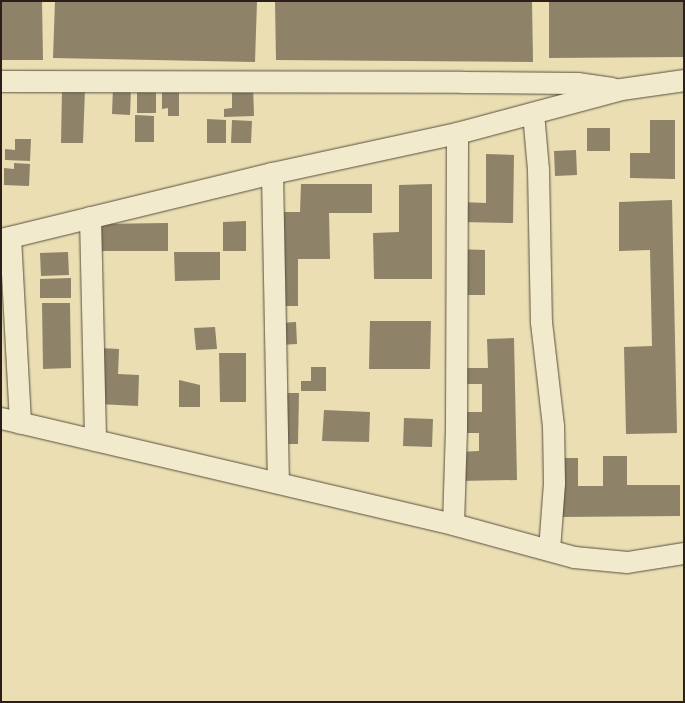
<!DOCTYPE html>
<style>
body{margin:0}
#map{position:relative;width:685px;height:703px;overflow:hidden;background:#eadeb2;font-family:"Old Standard TT",serif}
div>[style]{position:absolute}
.building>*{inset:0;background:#8e8269}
.roads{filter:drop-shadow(0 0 1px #5a4f40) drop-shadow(0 0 1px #5a4f40)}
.minor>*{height:21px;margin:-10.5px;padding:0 10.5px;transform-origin:10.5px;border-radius:10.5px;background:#f1eacd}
span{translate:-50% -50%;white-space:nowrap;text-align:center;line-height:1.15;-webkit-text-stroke:3px #f1eacd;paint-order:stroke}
.frame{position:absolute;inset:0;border:2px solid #2a1f1a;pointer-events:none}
</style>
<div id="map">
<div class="building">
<i style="clip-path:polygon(1px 1px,42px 1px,43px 60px,1px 60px)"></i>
<i style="clip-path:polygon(55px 1px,257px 1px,255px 62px,53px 58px)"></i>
<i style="clip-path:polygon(275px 1px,532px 1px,533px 62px,276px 60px)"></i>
<i style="clip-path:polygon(549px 1px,684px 1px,684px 57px,549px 58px)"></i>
<i style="clip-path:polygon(232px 85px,253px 85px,254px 116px,224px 117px,224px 109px,232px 108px)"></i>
<i style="clip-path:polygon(113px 87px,131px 87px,130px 115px,112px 114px)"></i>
<i style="clip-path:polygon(137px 87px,156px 87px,156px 113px,137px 113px)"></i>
<i style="clip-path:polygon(162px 87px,179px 87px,179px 116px,168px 116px,168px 108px,162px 109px)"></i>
<i style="clip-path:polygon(62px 88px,85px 89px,83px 143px,61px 143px)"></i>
<i style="clip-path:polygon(135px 115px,154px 116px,154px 142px,135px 142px)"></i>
<i style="clip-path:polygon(207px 119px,226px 120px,226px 143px,207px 143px)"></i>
<i style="clip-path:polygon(232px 120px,252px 121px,251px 143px,231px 143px)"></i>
<i style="clip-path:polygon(650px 120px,675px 120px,675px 179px,630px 178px,630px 153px,650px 153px)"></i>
<i style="clip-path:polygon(587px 128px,610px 128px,610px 151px,587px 151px)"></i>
<i style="clip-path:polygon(15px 139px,31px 139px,30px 161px,5px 160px,5px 149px,15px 150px)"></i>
<i style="clip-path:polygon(576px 150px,577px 175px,555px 176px,554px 151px)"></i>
<i style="clip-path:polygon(486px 154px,514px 155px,513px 223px,461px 222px,461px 202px,486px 203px)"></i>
<i style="clip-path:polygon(14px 163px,30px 164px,29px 186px,4px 185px,4px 168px,14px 169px)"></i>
<i style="clip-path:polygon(301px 184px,372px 184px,372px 213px,329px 213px,330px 259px,298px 259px,298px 306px,278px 306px,278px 212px,300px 212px)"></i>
<i style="clip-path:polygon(432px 184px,432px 279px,374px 279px,373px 233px,399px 232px,399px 185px)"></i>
<i style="clip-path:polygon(672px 200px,677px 433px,626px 434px,624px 347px,652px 346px,650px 250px,619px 251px,619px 202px)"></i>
<i style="clip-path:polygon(246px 221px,246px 251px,223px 251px,223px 222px)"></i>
<i style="clip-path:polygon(168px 223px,168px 251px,96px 251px,96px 224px)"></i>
<i style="clip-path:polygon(456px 249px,485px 250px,485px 295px,458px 295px)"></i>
<i style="clip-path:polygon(68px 252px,69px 275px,41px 276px,40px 253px)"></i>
<i style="clip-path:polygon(174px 252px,220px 252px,220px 280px,175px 281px)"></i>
<i style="clip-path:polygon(71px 278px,71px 298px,40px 298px,40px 279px)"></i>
<i style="clip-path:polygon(42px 303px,70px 303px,71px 368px,43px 369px)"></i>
<i style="clip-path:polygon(370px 321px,431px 321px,430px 369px,369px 369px)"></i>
<i style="clip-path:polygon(296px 322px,297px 344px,279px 345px,279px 323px)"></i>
<i style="clip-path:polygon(215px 327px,217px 349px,196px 350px,194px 328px)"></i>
<i style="clip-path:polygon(514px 338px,517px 480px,458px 481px,458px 452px,479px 451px,479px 433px,464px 433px,464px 412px,482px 412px,482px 384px,464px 384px,464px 368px,488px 368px,487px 339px)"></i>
<i style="clip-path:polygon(100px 348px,119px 349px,118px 374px,139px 375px,138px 406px,98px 404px)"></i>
<i style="clip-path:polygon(219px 353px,246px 353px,246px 402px,220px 402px)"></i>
<i style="clip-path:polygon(311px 367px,326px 367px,326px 391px,301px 391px,301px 381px,311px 381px)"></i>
<i style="clip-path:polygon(179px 380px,200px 385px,200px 407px,179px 407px)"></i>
<i style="clip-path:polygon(280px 393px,299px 393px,298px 444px,279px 444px)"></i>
<i style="clip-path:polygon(324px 410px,370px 412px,369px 442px,322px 441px)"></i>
<i style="clip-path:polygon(404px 418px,433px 419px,432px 447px,403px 446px)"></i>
<i style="clip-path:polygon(603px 456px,627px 456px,627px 485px,680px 485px,680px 516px,560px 517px,560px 458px,578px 458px,578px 486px,603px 486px)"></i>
</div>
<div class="roads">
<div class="minor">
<i style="left:1px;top:81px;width:461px;rotate:0.1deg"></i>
<i style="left:462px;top:82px;width:115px;rotate:0.5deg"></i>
<i style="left:577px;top:83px;width:35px;rotate:8deg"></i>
<i style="left:533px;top:113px;width:56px;rotate:84.9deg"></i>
<i style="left:538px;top:169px;width:153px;rotate:88.9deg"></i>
<i style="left:541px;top:322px;width:104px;rotate:83.4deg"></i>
<i style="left:553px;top:425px;width:58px;rotate:89deg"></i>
<i style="left:554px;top:483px;width:66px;rotate:94.3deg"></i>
<i style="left:272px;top:173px;width:309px;rotate:88.9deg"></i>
<i style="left:90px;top:217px;width:223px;rotate:88.7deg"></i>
<i style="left:10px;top:237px;width:186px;rotate:86.9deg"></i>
<i style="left:1px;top:239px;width:279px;rotate:-13.7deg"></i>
<i style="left:272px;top:173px;width:189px;rotate:-12.2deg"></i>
<i style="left:457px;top:133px;width:170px;rotate:-15deg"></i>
<i style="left:621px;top:89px;width:64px;rotate:-8.1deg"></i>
<i style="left:1px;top:418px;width:464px;rotate:13.2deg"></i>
<i style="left:453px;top:524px;width:125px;rotate:15.3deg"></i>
<i style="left:574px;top:557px;width:53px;rotate:5.4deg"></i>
<i style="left:627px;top:562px;width:58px;rotate:-9deg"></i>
<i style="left:453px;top:524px;width:96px;rotate:-88.2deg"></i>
<i style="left:456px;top:428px;width:295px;rotate:-89.8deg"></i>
</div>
</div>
<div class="frame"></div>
</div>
